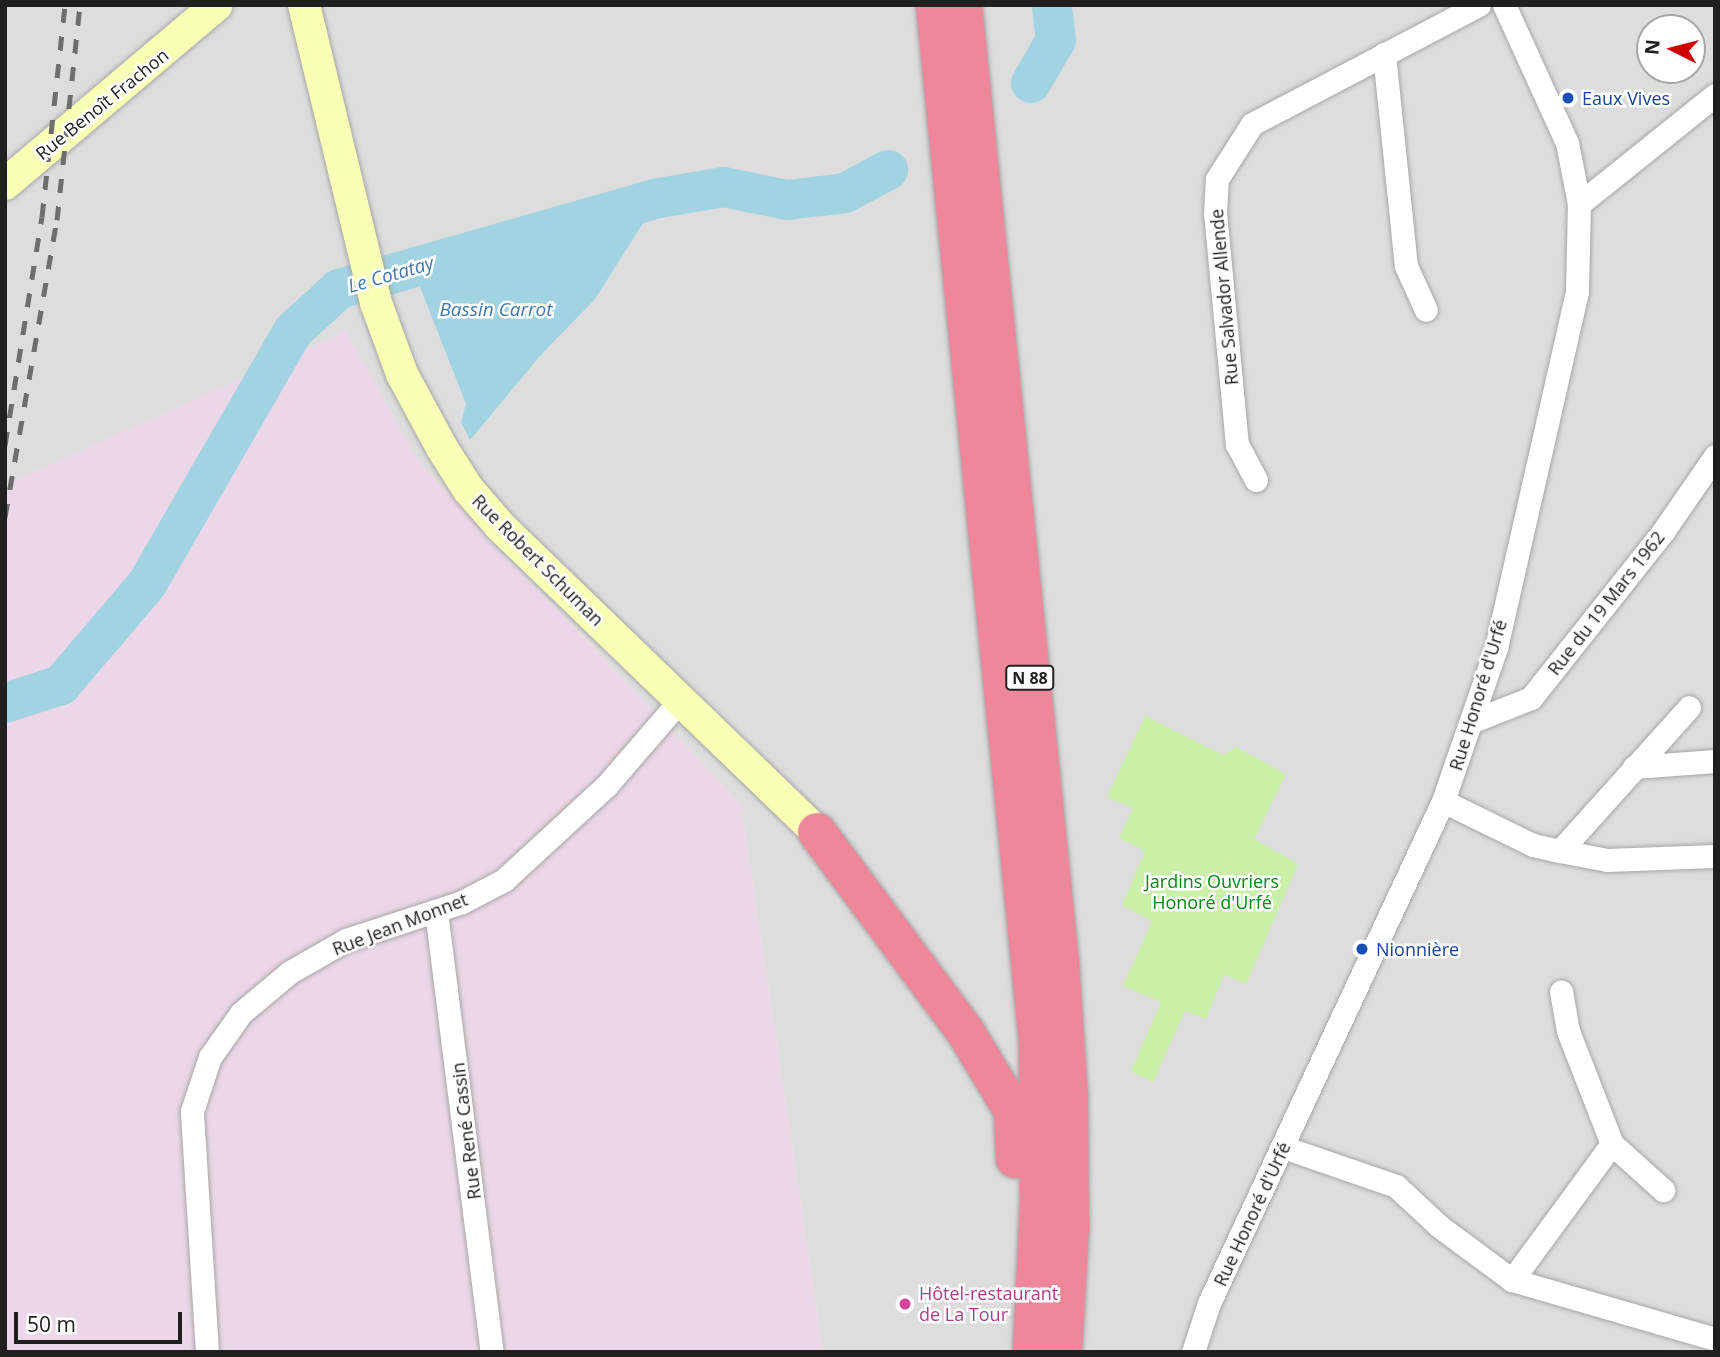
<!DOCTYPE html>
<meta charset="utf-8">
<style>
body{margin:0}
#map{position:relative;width:1720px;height:1357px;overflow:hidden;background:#f1ede5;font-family:"Open Sans",sans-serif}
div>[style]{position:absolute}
.residential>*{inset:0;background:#dedddd}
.industrial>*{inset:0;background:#ebd7e7}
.grass>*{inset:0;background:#caefa7}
.water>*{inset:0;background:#a2d3e2}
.river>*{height:40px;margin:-20px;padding:0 20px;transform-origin:20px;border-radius:20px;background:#a2d3e2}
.roads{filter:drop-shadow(0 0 2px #a7a7a7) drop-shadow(0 0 2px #a7a7a7)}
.street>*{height:23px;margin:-11.5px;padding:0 11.5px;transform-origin:11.5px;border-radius:11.5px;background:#fff}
.secondary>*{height:32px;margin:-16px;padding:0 16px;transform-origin:16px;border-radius:16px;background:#faffb6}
.highway>*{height:38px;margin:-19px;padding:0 19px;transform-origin:19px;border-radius:19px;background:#ee8799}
.rail>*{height:5px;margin-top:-2.5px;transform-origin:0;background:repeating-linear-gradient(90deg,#6e6e6e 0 14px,transparent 0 28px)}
.dots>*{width:19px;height:19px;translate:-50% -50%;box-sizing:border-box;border:4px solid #fff;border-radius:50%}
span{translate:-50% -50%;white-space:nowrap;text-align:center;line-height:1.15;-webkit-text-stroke:5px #fff;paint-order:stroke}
.shield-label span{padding:2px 5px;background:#fff;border:2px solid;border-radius:5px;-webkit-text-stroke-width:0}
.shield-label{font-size:16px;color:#202020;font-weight:700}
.transit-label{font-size:18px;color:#164399}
.left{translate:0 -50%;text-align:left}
.street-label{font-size:18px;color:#202020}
.park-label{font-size:18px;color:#02890f}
.hotel-label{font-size:18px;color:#b23c85}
.water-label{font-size:19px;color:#4078b0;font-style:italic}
.frame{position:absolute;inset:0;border:7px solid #202020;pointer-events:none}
.north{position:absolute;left:1636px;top:14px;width:70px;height:70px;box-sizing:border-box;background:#fff;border:2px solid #a6a6a6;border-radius:50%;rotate:276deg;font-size:19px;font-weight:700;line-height:28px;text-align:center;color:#202020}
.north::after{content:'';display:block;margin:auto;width:24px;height:32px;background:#cf0200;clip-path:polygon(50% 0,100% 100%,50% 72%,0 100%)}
.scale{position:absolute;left:14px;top:1312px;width:168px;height:32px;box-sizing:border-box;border:4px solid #202020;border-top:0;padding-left:9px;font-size:21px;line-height:24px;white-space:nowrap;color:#202020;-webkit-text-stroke:5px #fff;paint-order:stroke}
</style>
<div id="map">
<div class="residential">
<i style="clip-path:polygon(evenodd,5px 5px,1715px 5px,1715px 1352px,823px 1352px,741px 805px,417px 460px,346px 332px,5px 485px,5px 5px,1650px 28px,1692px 28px,1692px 70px,1650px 70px,1650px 28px)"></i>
</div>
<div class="industrial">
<i style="clip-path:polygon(346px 331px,417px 460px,741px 805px,823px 1352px,5px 1352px,5px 485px)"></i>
</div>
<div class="grass">
<i style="clip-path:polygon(1145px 716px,1223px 755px,1236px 747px,1286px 774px,1254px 839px,1298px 864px,1246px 984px,1224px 974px,1206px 1019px,1185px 1011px,1153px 1082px,1131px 1071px,1161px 1002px,1123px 986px,1152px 921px,1122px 905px,1145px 851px,1119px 838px,1133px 808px,1107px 797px)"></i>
</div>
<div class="water">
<i style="clip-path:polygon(659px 198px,595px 299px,539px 357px,470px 440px,461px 422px,466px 404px,413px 269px)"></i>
</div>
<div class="river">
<i style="left:1031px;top:83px;width:50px;rotate:-59.8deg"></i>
<i style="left:1056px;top:40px;width:35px;rotate:-97deg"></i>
<i style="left:5px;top:703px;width:59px;rotate:-17.8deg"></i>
<i style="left:61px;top:685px;width:133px;rotate:-49.6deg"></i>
<i style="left:147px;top:584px;width:292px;rotate:-60deg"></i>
<i style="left:293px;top:331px;width:62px;rotate:-42.4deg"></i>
<i style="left:339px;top:289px;width:333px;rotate:-15.9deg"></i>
<i style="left:659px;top:198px;width:66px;rotate:-9.6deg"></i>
<i style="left:724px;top:187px;width:64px;rotate:11.7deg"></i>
<i style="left:787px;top:200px;width:58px;rotate:-6.9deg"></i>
<i style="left:845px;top:193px;width:49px;rotate:-28.1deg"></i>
</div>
<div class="roads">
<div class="street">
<i style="left:1384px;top:54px;width:213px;rotate:84.1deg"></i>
<i style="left:1406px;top:266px;width:48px;rotate:65.6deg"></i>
<i style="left:1579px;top:204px;width:174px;rotate:-38.7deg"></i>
<i style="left:1256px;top:480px;width:40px;rotate:-118deg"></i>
<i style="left:1237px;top:445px;width:232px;rotate:-95.4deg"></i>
<i style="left:1215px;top:214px;width:35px;rotate:-87deg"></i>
<i style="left:1217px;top:179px;width:65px;rotate:-57.5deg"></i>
<i style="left:1252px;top:124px;width:256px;rotate:-27.7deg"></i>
<i style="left:1473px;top:721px;width:62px;rotate:-21.6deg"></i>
<i style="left:1531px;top:698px;width:214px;rotate:-51.6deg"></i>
<i style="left:1664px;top:530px;width:90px;rotate:-55.4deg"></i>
<i style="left:1634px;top:767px;width:81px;rotate:-4.2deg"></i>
<i style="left:1443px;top:801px;width:100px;rotate:26.1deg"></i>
<i style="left:1533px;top:845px;width:28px;rotate:13deg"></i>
<i style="left:1560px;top:851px;width:48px;rotate:10.8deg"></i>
<i style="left:1607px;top:860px;width:108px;rotate:-2.1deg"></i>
<i style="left:1560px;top:851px;width:193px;rotate:-48.1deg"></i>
<i style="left:436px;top:911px;width:445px;rotate:82.8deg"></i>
<i style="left:1612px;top:1144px;width:69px;rotate:42deg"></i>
<i style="left:1283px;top:1147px;width:120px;rotate:19deg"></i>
<i style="left:1396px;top:1186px;width:59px;rotate:42.9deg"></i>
<i style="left:1439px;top:1226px;width:91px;rotate:36.5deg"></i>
<i style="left:1512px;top:1280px;width:211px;rotate:16.2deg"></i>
<i style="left:1512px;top:1280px;width:169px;rotate:-53.7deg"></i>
<i style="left:1612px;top:1144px;width:121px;rotate:-111.3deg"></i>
<i style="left:1568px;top:1031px;width:40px;rotate:-100deg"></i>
<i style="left:207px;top:1352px;width:241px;rotate:-93.6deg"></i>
<i style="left:192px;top:1111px;width:57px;rotate:-71.6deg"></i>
<i style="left:210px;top:1057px;width:54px;rotate:-54.8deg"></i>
<i style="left:241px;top:1013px;width:64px;rotate:-39.9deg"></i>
<i style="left:290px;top:972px;width:64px;rotate:-29.7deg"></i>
<i style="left:346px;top:940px;width:122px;rotate:-18.1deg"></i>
<i style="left:462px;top:902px;width:47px;rotate:-27.6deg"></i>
<i style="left:504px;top:880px;width:139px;rotate:-42.7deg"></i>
<i style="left:606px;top:786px;width:116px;rotate:-49.2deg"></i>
<i style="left:1193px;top:1352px;width:52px;rotate:-71.9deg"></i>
<i style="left:1209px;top:1303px;width:554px;rotate:-65.01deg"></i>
<i style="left:1443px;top:801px;width:162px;rotate:-70.9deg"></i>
<i style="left:1496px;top:648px;width:366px;rotate:-77.2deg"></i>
<i style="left:1577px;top:291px;width:87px;rotate:-88.7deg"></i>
<i style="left:1579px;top:204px;width:62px;rotate:-101.1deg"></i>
<i style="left:1567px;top:143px;width:152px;rotate:-114.5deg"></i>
</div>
<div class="secondary">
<i style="left:304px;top:5px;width:307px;rotate:76.4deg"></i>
<i style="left:376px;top:303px;width:76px;rotate:69.9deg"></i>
<i style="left:402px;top:374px;width:84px;rotate:61.6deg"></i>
<i style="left:442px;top:448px;width:49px;rotate:57.6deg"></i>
<i style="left:468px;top:489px;width:49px;rotate:49.1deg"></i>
<i style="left:500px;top:526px;width:441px;rotate:44deg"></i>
<i style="left:5px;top:184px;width:277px;rotate:-40.2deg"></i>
</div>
<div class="highway">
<i style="left:935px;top:5px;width:1042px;rotate:84.33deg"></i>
<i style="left:1038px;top:1042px;width:159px;rotate:89.6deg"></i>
<i style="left:1039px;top:1201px;width:151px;rotate:92.7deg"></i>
<i style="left:963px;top:5px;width:963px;rotate:84.22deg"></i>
<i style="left:1060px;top:963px;width:134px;rotate:86.2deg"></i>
<i style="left:1069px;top:1097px;width:130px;rotate:89.6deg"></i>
<i style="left:1070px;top:1227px;width:125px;rotate:93.2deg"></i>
<i style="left:817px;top:832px;width:248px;rotate:53.4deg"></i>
<i style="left:965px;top:1031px;width:93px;rotate:59deg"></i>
<i style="left:1013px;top:1111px;width:48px;rotate:87.6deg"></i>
</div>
</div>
<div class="rail">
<i style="left:5px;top:445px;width:231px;rotate:-80.8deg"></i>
<i style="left:42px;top:217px;width:213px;rotate:-83.8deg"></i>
<i style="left:5px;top:517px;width:302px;rotate:-80.1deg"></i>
<i style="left:57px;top:220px;width:216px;rotate:-83.9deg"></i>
</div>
<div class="dots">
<i style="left:1568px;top:98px;background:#1a4fb4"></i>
<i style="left:1362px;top:949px;background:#1a4fb4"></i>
<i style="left:905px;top:1304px;background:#d1479c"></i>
</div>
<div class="shield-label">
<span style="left:1030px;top:678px">N 88</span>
</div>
<div class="transit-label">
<span class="left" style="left:1582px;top:98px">Eaux Vives</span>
<span class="left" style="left:1376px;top:949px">Nionnière</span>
</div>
<div class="street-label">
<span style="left:102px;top:104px;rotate:-39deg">Rue Benoît Frachon</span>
<span style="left:1224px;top:297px;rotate:-95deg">Rue Salvador Allende</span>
<span style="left:538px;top:560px;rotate:45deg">Rue Robert Schuman</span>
<span style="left:1606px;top:603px;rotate:-52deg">Rue du 19 Mars 1962</span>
<span style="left:1478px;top:695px;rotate:-73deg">Rue Honoré d'Urfé</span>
<span style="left:400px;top:924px;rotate:-21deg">Rue Jean Monnet</span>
<span style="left:466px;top:1131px;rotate:-97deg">Rue René Cassin</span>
<span style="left:1252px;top:1214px;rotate:-65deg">Rue Honoré d'Urfé</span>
</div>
<div class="park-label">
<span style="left:1212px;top:892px">Jardins Ouvriers<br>Honoré d'Urfé</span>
</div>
<div class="hotel-label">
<span class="left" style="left:919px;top:1304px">Hôtel-restaurant<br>de La Tour</span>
</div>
<div class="water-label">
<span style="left:391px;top:275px;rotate:-16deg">Le Cotatay</span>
<span style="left:496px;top:310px">Bassin Carrot</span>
</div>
<div class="frame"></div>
<div class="north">N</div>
<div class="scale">50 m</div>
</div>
